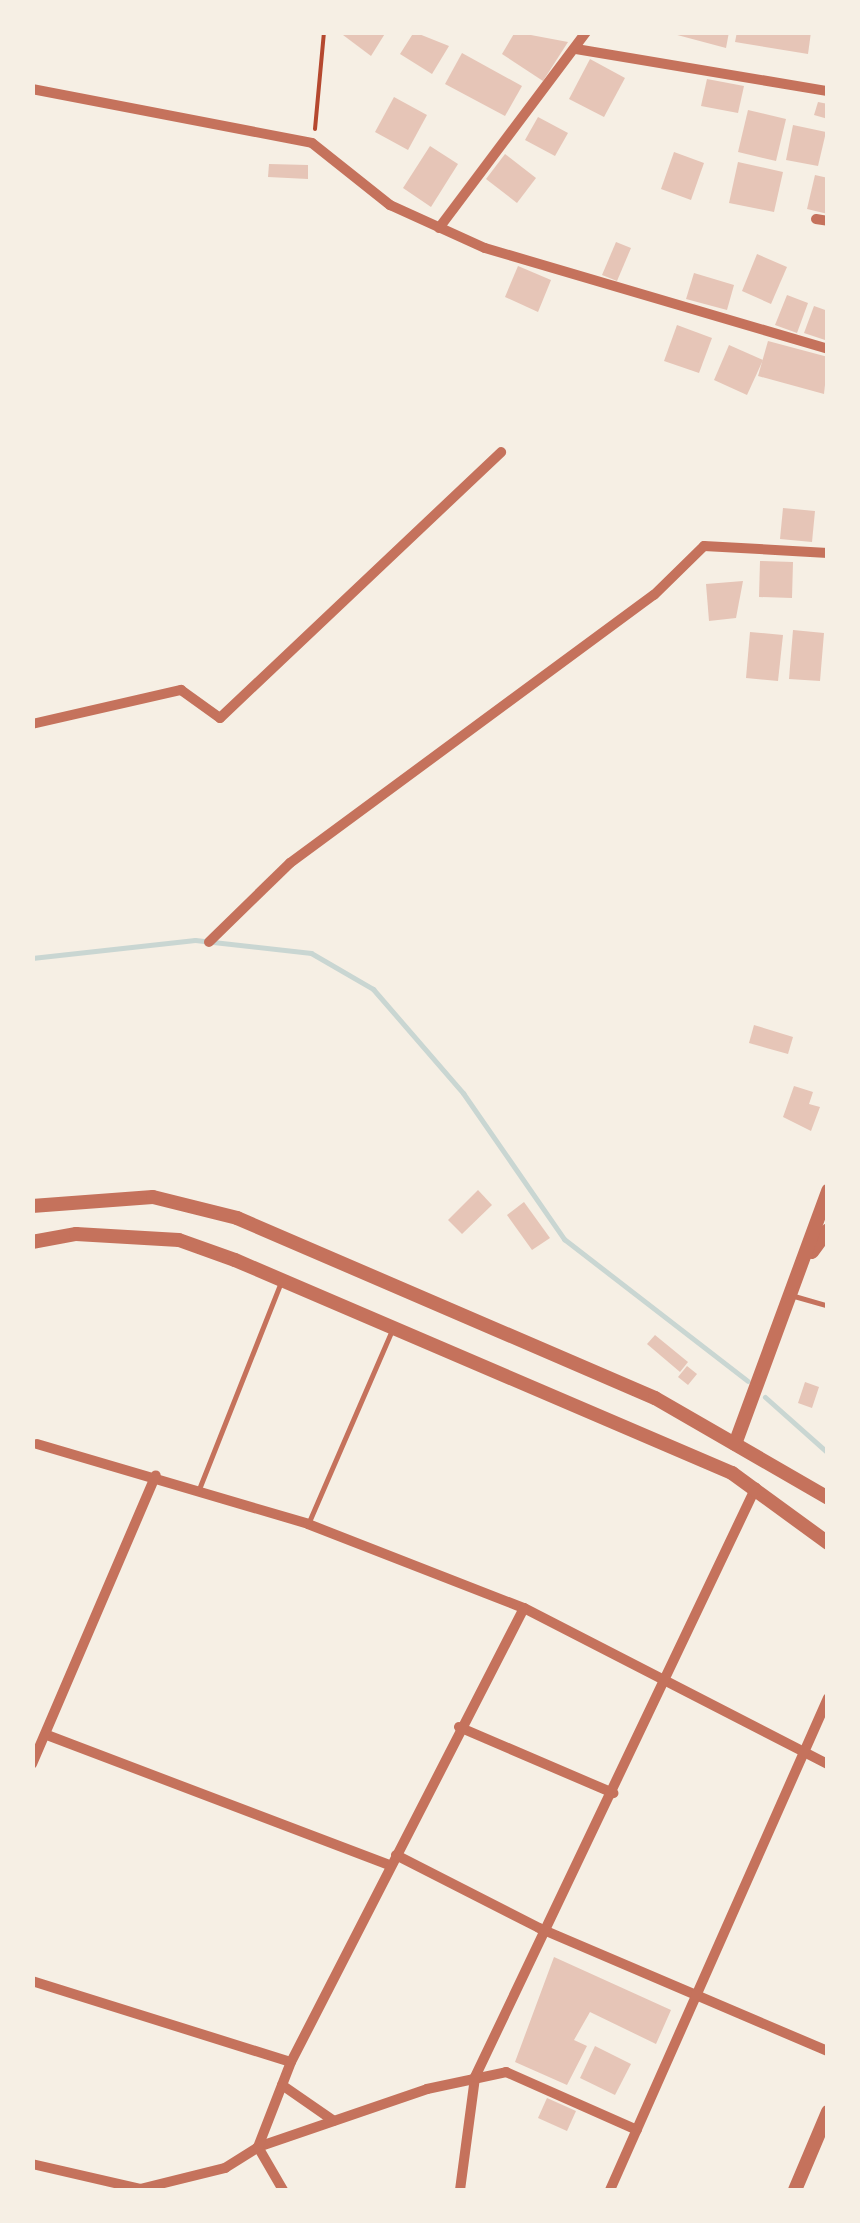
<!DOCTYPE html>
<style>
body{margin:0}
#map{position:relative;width:860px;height:2223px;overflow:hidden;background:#f6efe4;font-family:Montserrat,sans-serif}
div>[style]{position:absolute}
.stream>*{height:5px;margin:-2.5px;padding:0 2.5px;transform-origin:2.5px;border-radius:2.5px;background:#c9d6d2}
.building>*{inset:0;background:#e6c5b7}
.path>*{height:4px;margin:-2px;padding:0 2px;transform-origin:2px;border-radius:2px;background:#b5482f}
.service>*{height:5px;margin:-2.5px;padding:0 2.5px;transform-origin:2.5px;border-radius:2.5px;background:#c5725c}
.minor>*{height:10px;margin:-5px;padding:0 5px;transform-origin:5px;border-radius:5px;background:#c5725c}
.tertiary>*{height:14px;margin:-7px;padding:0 7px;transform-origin:7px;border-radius:7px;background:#c5725c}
span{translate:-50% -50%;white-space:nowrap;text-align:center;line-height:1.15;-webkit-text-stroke:10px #f6efe4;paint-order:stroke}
.frame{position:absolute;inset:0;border:35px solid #f6efe4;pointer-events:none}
</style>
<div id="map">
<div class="stream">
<i style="left:32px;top:958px;width:164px;rotate:-6.3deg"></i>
<i style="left:195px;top:940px;width:117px;rotate:6.4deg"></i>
<i style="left:311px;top:953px;width:72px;rotate:30.1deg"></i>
<i style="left:373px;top:989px;width:138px;rotate:49.1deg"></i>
<i style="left:463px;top:1093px;width:178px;rotate:55.3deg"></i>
<i style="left:564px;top:1239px;width:232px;rotate:37.7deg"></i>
<i style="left:765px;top:1397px;width:84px;rotate:41.6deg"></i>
</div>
<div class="building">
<i style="clip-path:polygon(339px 32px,386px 32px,371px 56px)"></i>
<i style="clip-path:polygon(414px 32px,449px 46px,432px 74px,400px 54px)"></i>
<i style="clip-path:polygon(515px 32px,568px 42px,543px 81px,502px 54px)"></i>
<i style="clip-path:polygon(666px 32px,729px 32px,726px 48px)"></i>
<i style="clip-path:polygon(737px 32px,811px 32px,808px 54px,735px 42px)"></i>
<i style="clip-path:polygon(462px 53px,522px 86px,505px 116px,445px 84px)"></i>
<i style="clip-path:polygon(590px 59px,625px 78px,604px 117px,569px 99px)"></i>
<i style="clip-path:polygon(707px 79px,744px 86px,738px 113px,701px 106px)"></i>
<i style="clip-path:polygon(394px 97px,427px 115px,408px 150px,375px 132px)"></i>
<i style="clip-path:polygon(818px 102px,828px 104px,828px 119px,814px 115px)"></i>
<i style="clip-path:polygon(748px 110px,786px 119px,776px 161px,738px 152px)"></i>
<i style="clip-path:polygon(538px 117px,568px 133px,555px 156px,525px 140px)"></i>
<i style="clip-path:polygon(793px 125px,826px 132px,818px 166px,786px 160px)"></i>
<i style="clip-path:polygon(430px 146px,458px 164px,431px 207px,403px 188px)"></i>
<i style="clip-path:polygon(674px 152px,704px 163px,691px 200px,661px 189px)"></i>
<i style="clip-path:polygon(505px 154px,536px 178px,517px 203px,486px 179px)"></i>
<i style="clip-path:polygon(738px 162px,783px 172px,774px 212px,729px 203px)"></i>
<i style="clip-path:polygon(269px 164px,308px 165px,308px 179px,268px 177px)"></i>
<i style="clip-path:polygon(815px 175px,828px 178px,828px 214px,807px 209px)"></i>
<i style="clip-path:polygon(616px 242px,631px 248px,617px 281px,602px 275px)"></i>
<i style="clip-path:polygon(757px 254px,787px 267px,771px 304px,742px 291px)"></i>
<i style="clip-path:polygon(518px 266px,551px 280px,538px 312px,505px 297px)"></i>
<i style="clip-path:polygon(694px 273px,734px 285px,727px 310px,686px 299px)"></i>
<i style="clip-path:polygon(787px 295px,808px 303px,797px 333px,775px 325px)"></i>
<i style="clip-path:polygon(814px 306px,828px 311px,828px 341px,804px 333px)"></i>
<i style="clip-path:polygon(677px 325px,712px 338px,699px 373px,664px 361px)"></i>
<i style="clip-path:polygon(768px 341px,828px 357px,824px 394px,758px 376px)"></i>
<i style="clip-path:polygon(729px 345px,763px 360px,747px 395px,714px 380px)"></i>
<i style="clip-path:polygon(783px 508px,815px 511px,812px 542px,780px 539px)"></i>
<i style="clip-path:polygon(760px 561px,793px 562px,792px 598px,759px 597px)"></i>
<i style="clip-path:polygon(743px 581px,736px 618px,709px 621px,706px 584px)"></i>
<i style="clip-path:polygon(793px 630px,824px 633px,820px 681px,789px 679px)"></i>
<i style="clip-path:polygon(750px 632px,783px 635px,778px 681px,746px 678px)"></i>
<i style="clip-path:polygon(754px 1025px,793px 1037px,788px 1054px,749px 1043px)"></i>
<i style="clip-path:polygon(794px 1086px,813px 1092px,809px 1104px,820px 1107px,811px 1131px,783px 1117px)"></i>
<i style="clip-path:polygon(478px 1190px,492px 1205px,462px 1234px,448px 1220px)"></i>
<i style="clip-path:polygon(524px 1202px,550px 1238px,532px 1250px,507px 1215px)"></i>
<i style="clip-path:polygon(655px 1335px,688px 1362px,680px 1372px,647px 1344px)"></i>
<i style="clip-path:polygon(687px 1366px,697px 1374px,688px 1385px,678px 1377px)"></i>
<i style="clip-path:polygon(805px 1382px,819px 1387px,812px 1408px,798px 1403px)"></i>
<i style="clip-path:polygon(554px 1957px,671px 2010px,656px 2044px,590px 2012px,574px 2040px,587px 2046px,567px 2085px,515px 2062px)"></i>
<i style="clip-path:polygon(595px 2046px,631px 2064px,615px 2095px,580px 2078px)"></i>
<i style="clip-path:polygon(547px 2098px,576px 2111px,567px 2131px,538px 2118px)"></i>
</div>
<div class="path">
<i style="left:315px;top:129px;width:97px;rotate:-84.7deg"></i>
</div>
<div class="service">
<i style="left:794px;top:1296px;width:35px;rotate:16deg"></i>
<i style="left:199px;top:1489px;width:223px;rotate:-68.4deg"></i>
<i style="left:308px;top:1524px;width:209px;rotate:-66.6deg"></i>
</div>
<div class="minor">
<i style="left:576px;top:49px;width:255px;rotate:9.5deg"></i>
<i style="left:32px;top:89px;width:285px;rotate:10.9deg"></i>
<i style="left:312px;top:143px;width:100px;rotate:38.5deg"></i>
<i style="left:390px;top:205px;width:104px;rotate:24.4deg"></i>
<i style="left:485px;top:248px;width:358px;rotate:16.4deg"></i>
<i style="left:816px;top:219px;width:12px;rotate:9deg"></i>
<i style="left:439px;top:228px;width:245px;rotate:-53.1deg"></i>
<i style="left:32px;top:724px;width:153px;rotate:-12.9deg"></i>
<i style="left:181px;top:690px;width:48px;rotate:35.7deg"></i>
<i style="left:220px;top:718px;width:387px;rotate:-43.4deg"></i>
<i style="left:209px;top:942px;width:113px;rotate:-44.3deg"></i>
<i style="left:290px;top:863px;width:452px;rotate:-36.4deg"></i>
<i style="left:654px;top:595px;width:70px;rotate:-44.4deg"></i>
<i style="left:704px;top:546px;width:124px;rotate:3.2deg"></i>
<i style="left:37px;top:1444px;width:283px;rotate:16.4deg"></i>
<i style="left:308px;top:1524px;width:232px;rotate:21.3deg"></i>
<i style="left:524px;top:1608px;width:342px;rotate:27.2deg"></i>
<i style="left:459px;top:1727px;width:168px;rotate:23.2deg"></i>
<i style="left:47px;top:1735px;width:364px;rotate:20.8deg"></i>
<i style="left:32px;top:1764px;width:314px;rotate:-66.8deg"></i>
<i style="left:396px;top:1855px;width:161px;rotate:27deg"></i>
<i style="left:539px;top:1928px;width:314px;rotate:23.1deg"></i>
<i style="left:32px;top:1981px;width:271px;rotate:17.4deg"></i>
<i style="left:282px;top:2085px;width:63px;rotate:34.7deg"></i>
<i style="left:32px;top:2164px;width:111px;rotate:13deg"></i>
<i style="left:140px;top:2189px;width:88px;rotate:-13.9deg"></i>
<i style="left:225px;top:2168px;width:39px;rotate:-32deg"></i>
<i style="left:258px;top:2147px;width:179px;rotate:-18.9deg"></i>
<i style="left:427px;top:2089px;width:81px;rotate:-12.1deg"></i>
<i style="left:506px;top:2072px;width:143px;rotate:23.9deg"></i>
<i style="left:283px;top:2190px;width:50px;rotate:-120.2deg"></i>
<i style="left:258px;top:2147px;width:91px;rotate:-68.8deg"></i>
<i style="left:291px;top:2062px;width:510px;rotate:-62.83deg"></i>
<i style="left:460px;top:2190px;width:114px;rotate:-82.4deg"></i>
<i style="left:475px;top:2077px;width:653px;rotate:-64.53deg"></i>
<i style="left:610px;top:2190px;width:538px;rotate:-66.1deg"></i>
</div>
<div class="tertiary">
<i style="left:32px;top:1206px;width:121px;rotate:-4.3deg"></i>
<i style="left:153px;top:1197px;width:87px;rotate:14deg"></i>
<i style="left:237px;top:1218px;width:455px;rotate:23.3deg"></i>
<i style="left:655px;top:1398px;width:200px;rotate:30deg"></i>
<i style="left:32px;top:1242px;width:45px;rotate:-10.3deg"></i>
<i style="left:76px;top:1234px;width:103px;rotate:3.3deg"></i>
<i style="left:179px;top:1240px;width:59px;rotate:19.7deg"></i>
<i style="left:235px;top:1260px;width:541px;rotate:23.2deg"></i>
<i style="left:732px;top:1473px;width:119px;rotate:36.1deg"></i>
<i style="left:812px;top:1252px;width:27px;rotate:-54deg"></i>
<i style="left:735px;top:1444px;width:270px;rotate:-69.8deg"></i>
<i style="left:795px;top:2190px;width:85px;rotate:-67.1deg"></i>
</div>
<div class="frame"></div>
</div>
